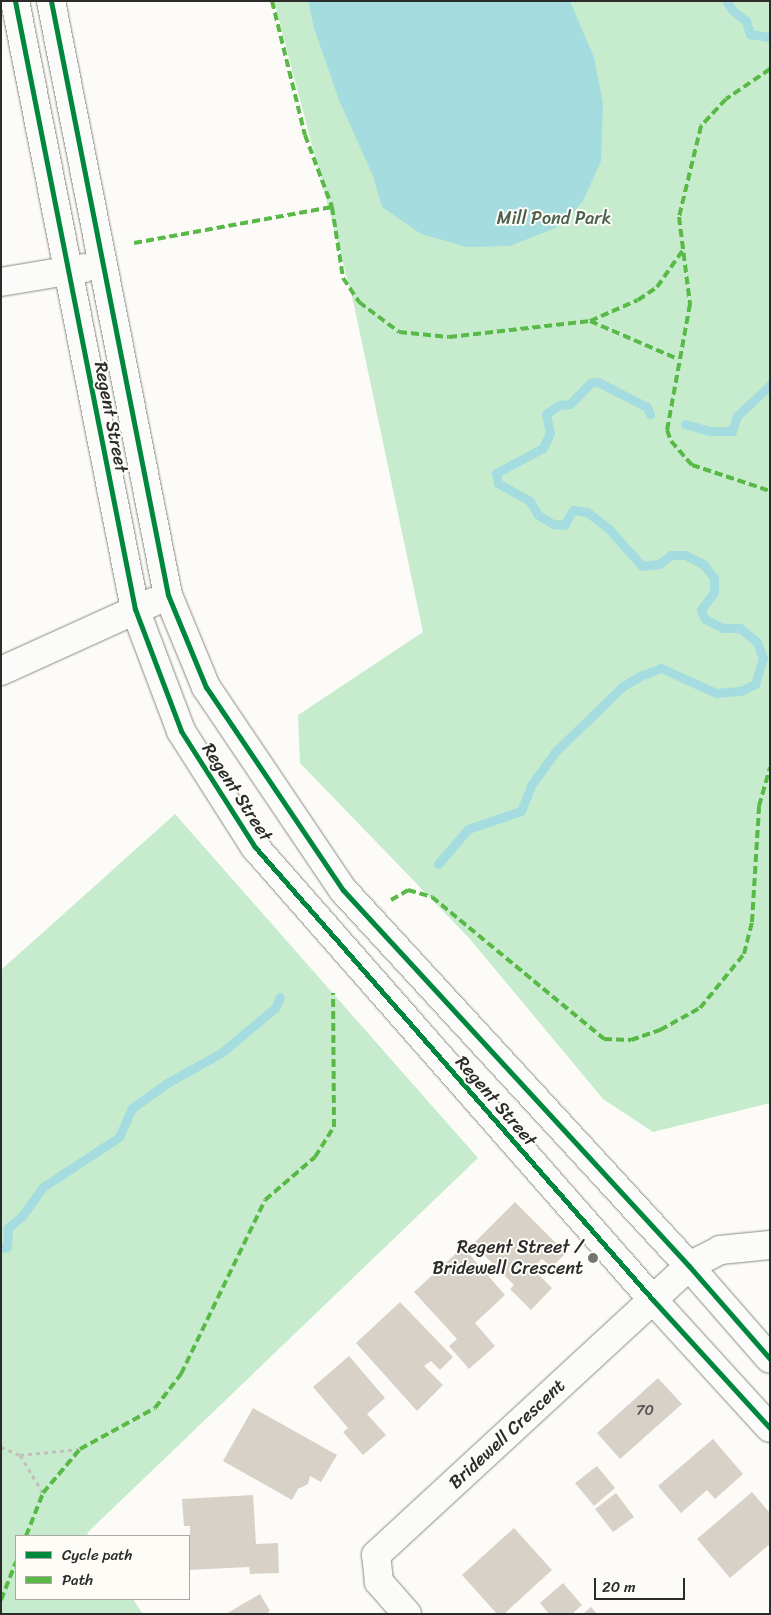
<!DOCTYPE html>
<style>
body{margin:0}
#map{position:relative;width:771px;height:1615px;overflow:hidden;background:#fcfbf8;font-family:Sriracha,sans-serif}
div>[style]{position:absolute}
.green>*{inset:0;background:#c7eccd}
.water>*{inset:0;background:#a4dce0}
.stream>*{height:9px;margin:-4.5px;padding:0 4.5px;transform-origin:4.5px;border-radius:4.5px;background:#a4dce0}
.building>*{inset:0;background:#d8d1c8}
.path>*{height:3px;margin-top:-1.5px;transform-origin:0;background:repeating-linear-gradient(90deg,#c0bfbc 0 4px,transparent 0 8px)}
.roads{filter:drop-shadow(0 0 1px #898987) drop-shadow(0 0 1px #898987)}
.minor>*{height:28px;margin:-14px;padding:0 14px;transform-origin:14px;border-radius:14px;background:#fbfbf9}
.quiet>*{height:4px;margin-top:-2px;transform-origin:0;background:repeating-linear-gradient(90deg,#58b947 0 8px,transparent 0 12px)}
.cycleway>*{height:5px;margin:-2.5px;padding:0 2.5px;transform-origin:2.5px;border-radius:2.5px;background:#00873e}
.dots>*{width:14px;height:14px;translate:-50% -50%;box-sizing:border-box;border:2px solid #fdfcf7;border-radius:50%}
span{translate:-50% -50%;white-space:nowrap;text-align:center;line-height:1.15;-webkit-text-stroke:4px #fdfcf7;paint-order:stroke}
.number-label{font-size:15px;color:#565452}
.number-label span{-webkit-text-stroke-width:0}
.park-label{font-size:18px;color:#4d6151}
.street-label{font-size:18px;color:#2b2b2b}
.poi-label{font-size:18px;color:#2b2b2b}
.right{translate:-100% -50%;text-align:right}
.frame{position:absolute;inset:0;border:2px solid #2b2b2b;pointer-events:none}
.legend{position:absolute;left:15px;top:1535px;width:175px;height:65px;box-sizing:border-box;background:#fdfcf7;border:1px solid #a9a8a5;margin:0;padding:6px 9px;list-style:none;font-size:15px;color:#2b2b2b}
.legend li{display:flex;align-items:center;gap:10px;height:25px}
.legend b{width:25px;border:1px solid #a9a8a5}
.scale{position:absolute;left:594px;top:1578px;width:91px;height:22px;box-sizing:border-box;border:2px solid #2b2b2b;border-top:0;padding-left:6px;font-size:15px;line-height:18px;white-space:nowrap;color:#2b2b2b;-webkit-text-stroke:4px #fdfcf7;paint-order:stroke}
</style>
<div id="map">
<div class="green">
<i style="clip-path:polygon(274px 1px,770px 1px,770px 1103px,653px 1132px,603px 1099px,469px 938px,300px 763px,298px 715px,423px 632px,354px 305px)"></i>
<i style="clip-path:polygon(175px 814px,478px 1158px,87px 1533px,89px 1536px,16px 1536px,16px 1599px,133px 1599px,143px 1614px,1px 1614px,1px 970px)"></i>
</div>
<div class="water">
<i style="clip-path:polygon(308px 1px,570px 1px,594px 57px,603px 104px,601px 161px,583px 201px,567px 220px,555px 228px,510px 246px,467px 247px,421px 234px,382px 207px,373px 176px,339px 100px,314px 28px)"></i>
</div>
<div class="stream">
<i style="left:727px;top:1px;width:10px;rotate:61deg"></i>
<i style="left:732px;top:10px;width:18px;rotate:38deg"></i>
<i style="left:746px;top:21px;width:14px;rotate:73deg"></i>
<i style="left:750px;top:34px;width:20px;rotate:9deg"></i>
<i style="left:685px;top:424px;width:25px;rotate:16deg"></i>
<i style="left:709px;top:431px;width:23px"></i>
<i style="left:732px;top:431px;width:16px;rotate:-72deg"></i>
<i style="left:737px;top:416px;width:45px;rotate:-43.2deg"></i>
<i style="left:438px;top:864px;width:46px;rotate:-49.4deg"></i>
<i style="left:468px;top:829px;width:56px;rotate:-18.8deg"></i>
<i style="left:521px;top:811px;width:29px;rotate:-68deg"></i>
<i style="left:532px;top:784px;width:39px;rotate:-54deg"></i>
<i style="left:555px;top:752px;width:95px;rotate:-44.1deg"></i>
<i style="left:623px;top:686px;width:20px;rotate:-30deg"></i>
<i style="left:640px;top:676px;width:22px;rotate:-21deg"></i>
<i style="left:661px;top:668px;width:60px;rotate:24.4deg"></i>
<i style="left:716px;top:693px;width:25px;rotate:-5deg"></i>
<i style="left:741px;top:691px;width:16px;rotate:-27deg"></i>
<i style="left:755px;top:684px;width:27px;rotate:-73deg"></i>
<i style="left:763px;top:658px;width:17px;rotate:-111deg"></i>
<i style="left:757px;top:642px;width:22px;rotate:-141deg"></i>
<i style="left:740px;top:628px;width:17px;rotate:180deg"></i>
<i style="left:723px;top:628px;width:20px;rotate:-153deg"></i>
<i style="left:705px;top:619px;width:10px;rotate:-114deg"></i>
<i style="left:701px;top:610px;width:22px;rotate:-54deg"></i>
<i style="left:714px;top:592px;width:14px;rotate:-90deg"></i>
<i style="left:714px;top:578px;width:18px;rotate:-128deg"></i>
<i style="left:703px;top:564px;width:20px;rotate:-153deg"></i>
<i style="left:685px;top:555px;width:14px;rotate:180deg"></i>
<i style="left:671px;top:555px;width:15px;rotate:143deg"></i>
<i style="left:659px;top:564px;width:17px;rotate:173deg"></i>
<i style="left:642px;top:566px;width:50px;rotate:-131.7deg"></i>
<i style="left:609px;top:529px;width:28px;rotate:-142deg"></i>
<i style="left:587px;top:512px;width:14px;rotate:-172deg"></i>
<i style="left:573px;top:510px;width:17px;rotate:121deg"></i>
<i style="left:564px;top:525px;width:11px;rotate:-175deg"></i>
<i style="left:553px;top:524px;width:17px;rotate:-149deg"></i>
<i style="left:538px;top:515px;width:16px;rotate:-120deg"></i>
<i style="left:530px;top:501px;width:37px;rotate:-151deg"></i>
<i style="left:498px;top:483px;width:10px;rotate:-101deg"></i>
<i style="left:496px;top:473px;width:53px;rotate:-28deg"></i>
<i style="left:543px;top:448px;width:17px;rotate:-65deg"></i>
<i style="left:550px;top:433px;width:19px;rotate:-102deg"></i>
<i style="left:546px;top:414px;width:16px;rotate:-35deg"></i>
<i style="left:559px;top:405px;width:11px;rotate:-5deg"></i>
<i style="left:570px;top:404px;width:29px;rotate:-46deg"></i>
<i style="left:590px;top:383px;width:8px;rotate:-7deg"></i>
<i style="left:598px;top:382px;width:55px;rotate:27deg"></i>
<i style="left:647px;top:407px;width:8px;rotate:67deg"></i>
<i style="left:1px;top:1248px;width:6px;rotate:-9deg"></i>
<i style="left:7px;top:1247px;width:19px;rotate:-87deg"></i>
<i style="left:8px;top:1228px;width:18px;rotate:-41deg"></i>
<i style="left:22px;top:1216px;width:36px;rotate:-54deg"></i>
<i style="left:43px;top:1187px;width:91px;rotate:-33.3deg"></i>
<i style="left:119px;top:1137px;width:32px;rotate:-66deg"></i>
<i style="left:132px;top:1108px;width:43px;rotate:-35.5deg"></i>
<i style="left:167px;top:1083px;width:62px;rotate:-29.1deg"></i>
<i style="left:221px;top:1053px;width:70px;rotate:-39.8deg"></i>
<i style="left:275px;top:1008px;width:12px;rotate:-66deg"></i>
</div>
<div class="building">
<i style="clip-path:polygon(515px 1202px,566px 1253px,552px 1267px,542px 1259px,532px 1268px,552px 1288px,531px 1310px,510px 1289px,514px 1285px,473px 1244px)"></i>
<i style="clip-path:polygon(463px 1247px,505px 1295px,475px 1323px,495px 1346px,469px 1369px,449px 1346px,457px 1339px,414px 1292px)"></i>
<i style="clip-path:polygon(400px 1302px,453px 1357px,440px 1370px,431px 1361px,424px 1366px,443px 1385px,417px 1411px,356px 1343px)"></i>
<i style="clip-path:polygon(349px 1356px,385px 1398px,367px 1414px,386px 1435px,363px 1455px,343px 1432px,348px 1428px,313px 1387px)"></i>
<i style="clip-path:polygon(658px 1378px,682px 1404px,620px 1459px,597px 1433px)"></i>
<i style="clip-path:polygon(253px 1408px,337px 1455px,321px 1482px,310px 1476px,308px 1484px,298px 1489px,292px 1500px,223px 1461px)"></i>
<i style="clip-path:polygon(713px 1439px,743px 1474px,715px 1499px,707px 1490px,681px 1513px,658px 1486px)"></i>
<i style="clip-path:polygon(597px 1466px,615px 1488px,594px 1506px,575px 1483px)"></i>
<i style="clip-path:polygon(752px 1492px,770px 1513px,770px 1544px,730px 1578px,697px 1539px)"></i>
<i style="clip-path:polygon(616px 1493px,634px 1517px,613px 1532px,595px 1509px)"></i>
<i style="clip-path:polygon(253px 1495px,256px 1544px,278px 1543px,279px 1573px,250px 1574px,249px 1567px,189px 1570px,190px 1526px,184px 1526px,182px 1499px)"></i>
<i style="clip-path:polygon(514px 1528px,552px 1570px,504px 1614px,497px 1614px,462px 1575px)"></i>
<i style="clip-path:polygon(563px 1583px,582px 1605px,572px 1614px,549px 1614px,540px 1603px)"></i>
<i style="clip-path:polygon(260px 1594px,270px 1611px,266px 1614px,226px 1614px)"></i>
<i style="clip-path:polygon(591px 1607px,597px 1614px,583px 1614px)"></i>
</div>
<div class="path">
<i style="left:1px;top:1447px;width:21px;rotate:23deg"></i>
<i style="left:20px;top:1455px;width:60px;rotate:-5.7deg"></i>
<i style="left:20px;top:1455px;width:44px;rotate:58.8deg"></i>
</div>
<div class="roads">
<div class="minor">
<i style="left:15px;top:1px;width:620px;rotate:78.84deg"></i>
<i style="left:135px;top:609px;width:130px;rotate:69.3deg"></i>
<i style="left:181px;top:731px;width:138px;rotate:57.5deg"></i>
<i style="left:255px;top:847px;width:603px;rotate:48.7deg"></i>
<i style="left:653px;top:1300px;width:173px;rotate:47.6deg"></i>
<i style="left:51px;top:1px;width:605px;rotate:78.86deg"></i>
<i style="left:168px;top:595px;width:100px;rotate:67.6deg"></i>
<i style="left:206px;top:687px;width:245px;rotate:56deg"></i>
<i style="left:343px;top:890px;width:511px;rotate:47.38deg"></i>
<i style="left:689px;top:1266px;width:123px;rotate:48.9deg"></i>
<i style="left:1px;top:282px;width:85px;rotate:-9.5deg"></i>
<i style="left:1px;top:671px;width:167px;rotate:-24.4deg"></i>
<i style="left:407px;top:1614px;width:43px;rotate:-131.2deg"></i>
<i style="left:379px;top:1582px;width:27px;rotate:-96deg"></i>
<i style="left:376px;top:1555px;width:426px;rotate:-42.7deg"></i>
<i style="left:689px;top:1266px;width:35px;rotate:-27deg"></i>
<i style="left:720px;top:1250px;width:50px;rotate:-5.7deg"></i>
</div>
</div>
<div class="quiet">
<i style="left:272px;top:1px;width:138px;rotate:76.2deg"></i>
<i style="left:305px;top:135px;width:77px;rotate:69.4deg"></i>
<i style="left:770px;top:69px;width:53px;rotate:145.7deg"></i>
<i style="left:726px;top:99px;width:37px;rotate:133deg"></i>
<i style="left:701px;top:126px;width:94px;rotate:103.6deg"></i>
<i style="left:679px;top:217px;width:88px;rotate:82.8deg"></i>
<i style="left:690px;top:304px;width:128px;rotate:100.3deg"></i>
<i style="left:667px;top:430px;width:12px;rotate:70deg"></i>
<i style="left:671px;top:441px;width:32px;rotate:49deg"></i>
<i style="left:692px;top:465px;width:82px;rotate:18.4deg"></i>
<i style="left:134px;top:243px;width:201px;rotate:-10.3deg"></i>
<i style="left:332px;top:207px;width:72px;rotate:81.2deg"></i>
<i style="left:343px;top:278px;width:29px;rotate:56deg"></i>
<i style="left:359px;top:302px;width:50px;rotate:36.9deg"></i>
<i style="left:399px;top:332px;width:50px;rotate:5.7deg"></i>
<i style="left:449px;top:337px;width:142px;rotate:-6.5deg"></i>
<i style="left:590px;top:321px;width:96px;rotate:23.4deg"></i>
<i style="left:590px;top:321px;width:52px;rotate:-23.6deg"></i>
<i style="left:638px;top:300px;width:23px;rotate:-34deg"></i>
<i style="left:657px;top:287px;width:45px;rotate:-54.9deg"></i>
<i style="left:391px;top:900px;width:20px;rotate:-30deg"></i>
<i style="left:408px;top:890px;width:25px;rotate:16deg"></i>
<i style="left:432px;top:897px;width:223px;rotate:39.5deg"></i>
<i style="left:604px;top:1039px;width:27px;rotate:2deg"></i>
<i style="left:631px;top:1040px;width:31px;rotate:-19deg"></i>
<i style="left:660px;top:1030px;width:46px;rotate:-28.8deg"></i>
<i style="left:700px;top:1008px;width:70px;rotate:-50.8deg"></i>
<i style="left:744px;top:954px;width:33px;rotate:-76deg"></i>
<i style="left:752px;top:922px;width:116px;rotate:-86.5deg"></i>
<i style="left:759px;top:806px;width:40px;rotate:-74deg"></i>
<i style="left:26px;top:1536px;width:46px;rotate:-68.4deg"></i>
<i style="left:43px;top:1493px;width:57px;rotate:-49.9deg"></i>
<i style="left:80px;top:1449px;width:85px;rotate:-28.7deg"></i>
<i style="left:155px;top:1408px;width:43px;rotate:-52.6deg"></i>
<i style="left:181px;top:1374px;width:193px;rotate:-64.2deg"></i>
<i style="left:265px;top:1200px;width:66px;rotate:-40.7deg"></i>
<i style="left:315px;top:1157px;width:36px;rotate:-58deg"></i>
<i style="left:334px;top:1127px;width:134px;rotate:-90.4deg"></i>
<i style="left:1px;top:1600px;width:41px;rotate:-68.5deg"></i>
</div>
<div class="cycleway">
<i style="left:15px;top:1px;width:620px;rotate:78.84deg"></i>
<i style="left:135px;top:609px;width:130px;rotate:69.3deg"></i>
<i style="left:181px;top:731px;width:138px;rotate:57.5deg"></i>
<i style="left:255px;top:847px;width:603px;rotate:48.7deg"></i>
<i style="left:653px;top:1300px;width:173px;rotate:47.6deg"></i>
<i style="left:51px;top:1px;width:605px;rotate:78.86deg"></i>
<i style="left:168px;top:595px;width:100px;rotate:67.6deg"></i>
<i style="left:206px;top:687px;width:245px;rotate:56deg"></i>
<i style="left:343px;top:890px;width:511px;rotate:47.38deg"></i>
<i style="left:689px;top:1266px;width:123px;rotate:48.9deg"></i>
</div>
<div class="dots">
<i style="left:593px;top:1258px;background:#747473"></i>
</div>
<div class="number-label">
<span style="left:645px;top:1411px">70</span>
</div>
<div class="park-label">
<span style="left:554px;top:218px">Mill Pond Park</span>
</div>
<div class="street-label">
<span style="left:111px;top:417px;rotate:79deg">Regent Street</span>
<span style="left:237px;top:792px;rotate:57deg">Regent Street</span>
<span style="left:496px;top:1101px;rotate:49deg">Regent Street</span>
<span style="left:507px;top:1434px;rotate:-43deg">Bridewell Crescent</span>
</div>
<div class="poi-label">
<span class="right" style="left:583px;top:1258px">Regent Street /<br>Bridewell Crescent</span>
</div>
<div class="frame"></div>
<ul class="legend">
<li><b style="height:6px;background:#00873e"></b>Cycle path</li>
<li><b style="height:6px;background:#58b947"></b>Path</li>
</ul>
<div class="scale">20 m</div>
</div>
